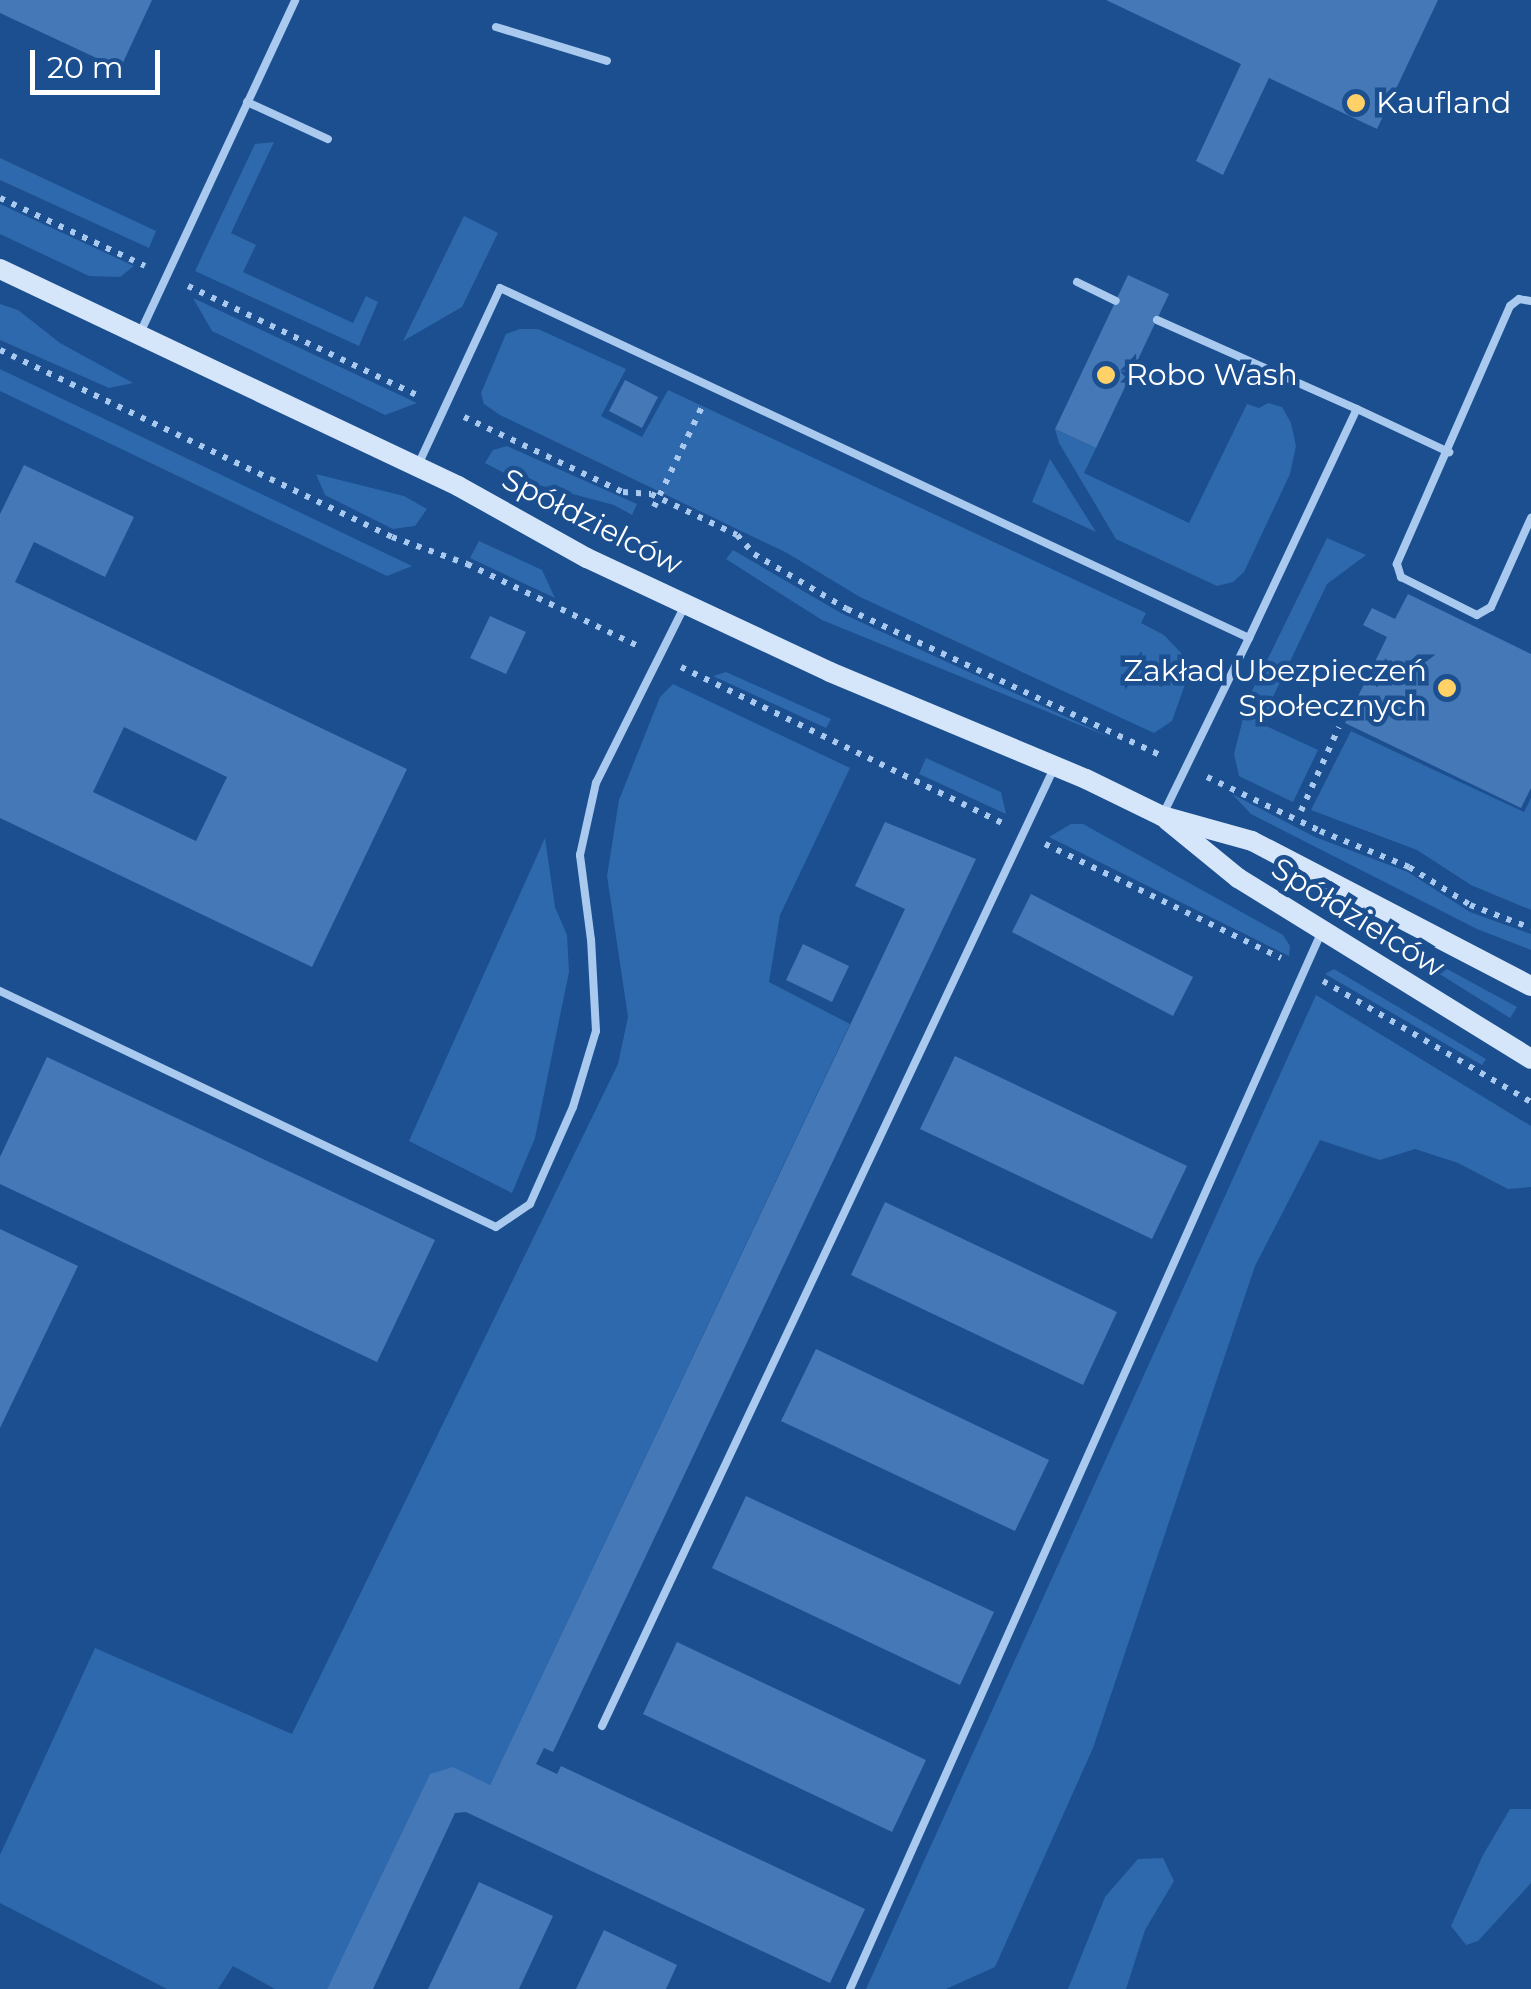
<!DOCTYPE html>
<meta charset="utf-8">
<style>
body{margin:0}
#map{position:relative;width:1531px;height:1989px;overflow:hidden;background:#1b4f8f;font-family:Montserrat,sans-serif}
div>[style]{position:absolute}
.green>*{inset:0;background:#2e69ad}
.building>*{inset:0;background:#4478b7}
.path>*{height:6px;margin-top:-3px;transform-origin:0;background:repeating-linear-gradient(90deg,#a9c9ee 0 5px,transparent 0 13px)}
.lane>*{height:8px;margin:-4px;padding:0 4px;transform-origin:4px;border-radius:4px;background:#a9c9ee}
.secondary>*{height:20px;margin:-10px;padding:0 10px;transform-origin:10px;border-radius:10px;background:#d6e6fa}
.dots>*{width:28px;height:28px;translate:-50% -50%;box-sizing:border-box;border:5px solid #1b4f8f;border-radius:50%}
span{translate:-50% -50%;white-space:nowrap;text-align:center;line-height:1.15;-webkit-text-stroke:9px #1b4f8f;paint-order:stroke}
.poi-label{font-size:30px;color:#fff}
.left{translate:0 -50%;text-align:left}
.right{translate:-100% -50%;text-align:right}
.street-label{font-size:30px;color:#fff}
.scale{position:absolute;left:30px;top:50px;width:130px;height:45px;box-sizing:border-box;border:5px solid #fff;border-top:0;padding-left:12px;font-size:30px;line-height:35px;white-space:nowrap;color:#fff;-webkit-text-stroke:8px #1b4f8f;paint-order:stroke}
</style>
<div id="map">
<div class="green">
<i style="clip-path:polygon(274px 142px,231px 233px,256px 245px,243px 272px,353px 323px,366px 296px,378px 302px,359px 346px,195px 271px,255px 144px)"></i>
<i style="clip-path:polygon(0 158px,156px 231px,149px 248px,0 180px)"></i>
<i style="clip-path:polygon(0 204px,134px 266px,120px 277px,89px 276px,0 234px)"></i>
<i style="clip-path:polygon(464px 216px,498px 233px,462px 307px,403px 341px)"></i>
<i style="clip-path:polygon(193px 298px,417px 403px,385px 415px,212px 331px)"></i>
<i style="clip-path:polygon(0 304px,18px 310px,60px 343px,133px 383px,109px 388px,0 340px)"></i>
<i style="clip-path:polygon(520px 329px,538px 329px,626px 369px,601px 416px,642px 437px,668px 390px,1146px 613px,1141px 623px,1164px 635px,1181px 653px,1189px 673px,1172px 721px,1154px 733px,860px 597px,787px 553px,500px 415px,484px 404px,481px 393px,506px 334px)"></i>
<i style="clip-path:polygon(0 369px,412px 566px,387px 576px,0 391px)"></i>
<i style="clip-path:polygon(1268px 403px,1282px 407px,1291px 423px,1296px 446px,1290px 474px,1244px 572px,1233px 582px,1217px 586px,1116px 539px,1059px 443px,1055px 429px,1096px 448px,1084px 473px,1189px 523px,1247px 404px,1259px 408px)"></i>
<i style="clip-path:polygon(507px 446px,637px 504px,632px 515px,614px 505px,516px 479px,485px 463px,493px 450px)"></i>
<i style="clip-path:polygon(1050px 459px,1096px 532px,1032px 502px)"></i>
<i style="clip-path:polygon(316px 474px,404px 496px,427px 509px,415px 526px,393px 529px,325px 495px)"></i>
<i style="clip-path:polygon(1327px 538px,1366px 555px,1327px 584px,1272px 699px,1266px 726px,1318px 750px,1293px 802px,1239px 776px,1234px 754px,1248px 699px)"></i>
<i style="clip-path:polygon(479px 541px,542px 570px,555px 598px,470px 558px)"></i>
<i style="clip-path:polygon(733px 550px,841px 613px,1114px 739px,822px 620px,726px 559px)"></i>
<i style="clip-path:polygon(726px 672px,831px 719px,826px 728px,713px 676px)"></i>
<i style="clip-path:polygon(673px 684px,850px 768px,780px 915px,769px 982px,850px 1024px,490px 1785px,430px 1775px,327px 1989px,275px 1989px,233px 1966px,218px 1989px,167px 1989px,0 1903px,0 1855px,95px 1648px,292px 1734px,618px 1064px,628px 1017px,607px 876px,619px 800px,660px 697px)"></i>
<i style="clip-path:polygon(1351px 731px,1524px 812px,1531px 798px,1531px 910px,1471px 885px,1417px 850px,1311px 810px)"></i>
<i style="clip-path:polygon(926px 758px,1001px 792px,1006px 814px,919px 774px)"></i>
<i style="clip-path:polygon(1232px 794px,1315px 837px,1408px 872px,1470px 912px,1531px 934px,1531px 950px,1477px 929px,1251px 814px)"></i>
<i style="clip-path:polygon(1071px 824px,1083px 824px,1283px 935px,1290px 946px,1289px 956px,1049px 837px)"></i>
<i style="clip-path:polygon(545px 838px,555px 907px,567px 935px,569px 972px,535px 1138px,512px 1193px,409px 1141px)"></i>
<i style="clip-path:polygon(1425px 957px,1517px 1007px,1510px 1018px,1422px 963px)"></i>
<i style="clip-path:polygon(1334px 969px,1486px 1059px,1482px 1065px,1325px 974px)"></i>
<i style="clip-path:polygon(1316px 995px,1531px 1126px,1531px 1187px,1508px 1189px,1458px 1163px,1415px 1149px,1380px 1160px,1320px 1140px,1255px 1266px,1093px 1748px,995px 1967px,946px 1989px,866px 1989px)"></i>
<i style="clip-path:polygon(1510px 1809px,1531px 1809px,1531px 1883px,1478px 1941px,1466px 1945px,1451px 1926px,1483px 1855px)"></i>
<i style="clip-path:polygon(1163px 1858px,1174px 1881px,1145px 1930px,1126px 1989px,1068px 1989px,1105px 1897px,1138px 1859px)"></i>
</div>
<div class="building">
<i style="clip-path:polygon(0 0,152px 0,120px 69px,0 13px)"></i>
<i style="clip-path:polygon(1106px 0,1438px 0,1377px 129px,1269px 78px,1223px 175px,1196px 161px,1241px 64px)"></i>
<i style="clip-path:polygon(1128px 275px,1169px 294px,1096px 448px,1055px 429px)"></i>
<i style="clip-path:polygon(625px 380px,658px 397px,642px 428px,609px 411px)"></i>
<i style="clip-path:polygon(evenodd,24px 465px,134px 517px,105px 577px,34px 542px,15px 582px,407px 769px,312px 967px,0 818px,0 514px,24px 465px,124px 727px,227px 777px,196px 841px,93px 792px,124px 727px)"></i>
<i style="clip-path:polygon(1408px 594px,1531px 654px,1531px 788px,1521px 808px,1345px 723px,1387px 637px,1363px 625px,1372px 608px,1395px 619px)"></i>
<i style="clip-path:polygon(490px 616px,526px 632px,506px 674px,470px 658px)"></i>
<i style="clip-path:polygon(885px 822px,976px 859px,553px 1752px,544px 1748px,536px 1764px,557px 1774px,561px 1766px,865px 1909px,830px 1983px,466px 1812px,455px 1813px,373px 1989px,327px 1989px,430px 1774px,453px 1767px,490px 1785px,498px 1768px,905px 909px,855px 886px)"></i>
<i style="clip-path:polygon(1031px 894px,1193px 977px,1173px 1016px,1012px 932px)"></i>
<i style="clip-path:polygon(803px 944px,849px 966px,832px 1002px,786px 980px)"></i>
<i style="clip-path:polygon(955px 1056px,1187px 1166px,1152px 1239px,920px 1129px)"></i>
<i style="clip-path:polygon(47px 1057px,435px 1240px,377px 1362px,0 1184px,0 1157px)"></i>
<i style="clip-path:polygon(885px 1202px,1117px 1312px,1083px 1385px,851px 1275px)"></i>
<i style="clip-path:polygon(0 1229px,78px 1266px,0 1428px)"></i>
<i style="clip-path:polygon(816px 1349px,1049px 1460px,1015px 1531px,781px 1421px)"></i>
<i style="clip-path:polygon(746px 1496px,994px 1612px,960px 1685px,712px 1568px)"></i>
<i style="clip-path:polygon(677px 1642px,926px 1760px,892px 1832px,643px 1714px)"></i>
<i style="clip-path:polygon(479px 1882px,553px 1916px,519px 1989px,428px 1989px)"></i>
<i style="clip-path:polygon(604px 1930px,677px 1965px,666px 1989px,576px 1989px)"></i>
</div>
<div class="path">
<i style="left:0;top:198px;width:160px;rotate:25.1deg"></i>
<i style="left:188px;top:286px;width:258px;rotate:25.5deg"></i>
<i style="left:0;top:350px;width:434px;rotate:25.5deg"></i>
<i style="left:392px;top:537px;width:80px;rotate:19.8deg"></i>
<i style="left:467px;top:564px;width:190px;rotate:25.6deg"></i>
<i style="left:464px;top:417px;width:176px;rotate:25.3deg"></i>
<i style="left:623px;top:492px;width:28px;rotate:4deg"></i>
<i style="left:651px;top:494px;width:95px;rotate:25.5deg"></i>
<i style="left:737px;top:535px;width:25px;rotate:48deg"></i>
<i style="left:754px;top:554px;width:108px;rotate:30.6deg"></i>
<i style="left:847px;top:609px;width:350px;rotate:25deg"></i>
<i style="left:654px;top:507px;width:111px;rotate:-64.4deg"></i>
<i style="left:681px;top:667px;width:357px;rotate:25.9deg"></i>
<i style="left:1207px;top:777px;width:125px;rotate:25.5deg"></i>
<i style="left:1320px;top:831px;width:96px;rotate:22deg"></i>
<i style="left:1409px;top:867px;width:72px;rotate:31.9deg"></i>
<i style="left:1470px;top:905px;width:65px;rotate:20.7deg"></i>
<i style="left:1301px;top:811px;width:92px;rotate:-65.7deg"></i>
<i style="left:1045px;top:844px;width:262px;rotate:25.8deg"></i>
<i style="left:1323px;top:981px;width:241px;rotate:30.2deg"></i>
</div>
<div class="lane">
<i style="left:496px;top:27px;width:116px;rotate:17deg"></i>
<i style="left:247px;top:102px;width:89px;rotate:24.6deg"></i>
<i style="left:1077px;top:282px;width:43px;rotate:26deg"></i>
<i style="left:1531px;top:301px;width:12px;rotate:-171deg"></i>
<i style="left:1519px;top:299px;width:11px;rotate:142deg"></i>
<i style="left:1510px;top:306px;width:282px;rotate:113.7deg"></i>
<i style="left:1397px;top:564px;width:14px;rotate:73deg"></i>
<i style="left:1401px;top:577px;width:85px;rotate:26.6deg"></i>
<i style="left:1477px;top:615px;width:16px;rotate:-30deg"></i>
<i style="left:1491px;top:607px;width:98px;rotate:-65.8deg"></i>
<i style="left:1157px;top:320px;width:219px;rotate:24deg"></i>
<i style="left:141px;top:331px;width:365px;rotate:-65deg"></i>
<i style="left:418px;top:465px;width:195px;rotate:-65.1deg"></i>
<i style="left:500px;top:288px;width:827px;rotate:25.05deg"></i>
<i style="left:1249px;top:638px;width:198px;rotate:116deg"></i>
<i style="left:1249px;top:638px;width:253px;rotate:-64.8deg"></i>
<i style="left:1357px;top:409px;width:102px;rotate:25.1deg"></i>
<i style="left:0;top:991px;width:549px;rotate:25.45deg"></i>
<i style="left:496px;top:1227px;width:41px;rotate:-34.1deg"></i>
<i style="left:530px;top:1204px;width:106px;rotate:-66.1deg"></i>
<i style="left:573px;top:1107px;width:79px;rotate:-73.2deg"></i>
<i style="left:596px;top:1031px;width:91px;rotate:-93.1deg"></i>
<i style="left:591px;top:940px;width:86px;rotate:-97.4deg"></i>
<i style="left:580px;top:855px;width:74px;rotate:-77.5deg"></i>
<i style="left:596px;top:783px;width:197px;rotate:-63.4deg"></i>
<i style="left:602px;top:1726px;width:1057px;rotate:-64.74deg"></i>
<i style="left:850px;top:1989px;width:1159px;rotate:-65.96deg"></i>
</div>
<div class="secondary">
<i style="left:0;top:269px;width:507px;rotate:25.35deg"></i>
<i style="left:458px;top:486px;width:148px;rotate:29.2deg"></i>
<i style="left:587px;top:558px;width:268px;rotate:25.1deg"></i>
<i style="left:830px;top:672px;width:277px;rotate:22.7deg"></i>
<i style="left:1086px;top:779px;width:85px;rotate:26deg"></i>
<i style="left:1162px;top:816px;width:93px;rotate:15.5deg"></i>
<i style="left:1252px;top:841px;width:314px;rotate:27.5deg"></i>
<i style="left:1167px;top:820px;width:92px;rotate:39.2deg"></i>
<i style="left:1238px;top:878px;width:344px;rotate:31.7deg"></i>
</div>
<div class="dots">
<i style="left:1356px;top:103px;background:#ffd166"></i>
<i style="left:1106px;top:375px;background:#ffd166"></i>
<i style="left:1447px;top:688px;background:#ffd166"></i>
</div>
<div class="poi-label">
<span class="left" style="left:1376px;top:103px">Kaufland</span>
<span class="left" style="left:1126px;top:375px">Robo Wash</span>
<span class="right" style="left:1427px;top:688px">Zakład Ubezpieczeń<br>Społecznych</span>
</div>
<div class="street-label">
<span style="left:592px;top:522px;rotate:27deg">Spółdzielców</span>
<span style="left:1358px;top:918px;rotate:32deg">Spółdzielców</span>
</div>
<div class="scale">20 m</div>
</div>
